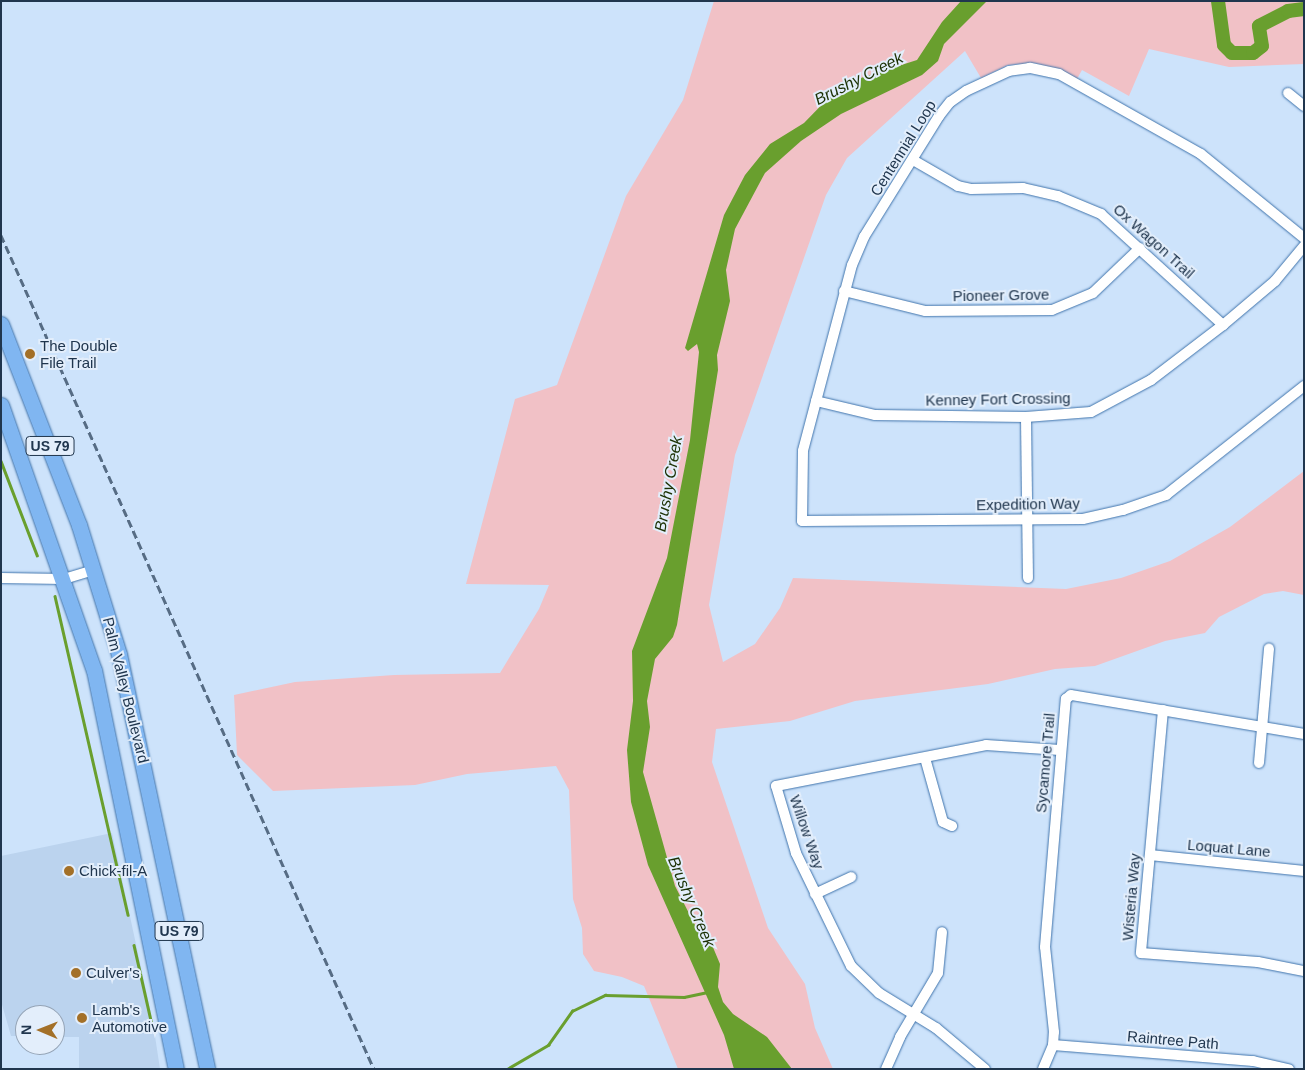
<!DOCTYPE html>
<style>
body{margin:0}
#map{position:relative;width:1305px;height:1070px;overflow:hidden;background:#cde3fb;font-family:Arial,sans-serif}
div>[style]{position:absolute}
.built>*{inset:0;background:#bbd3ee}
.green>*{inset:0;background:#f1c1c6}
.water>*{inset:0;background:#699f2e}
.stream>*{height:2.5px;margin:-1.25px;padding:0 1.25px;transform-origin:1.25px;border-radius:1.25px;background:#699f2e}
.river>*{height:14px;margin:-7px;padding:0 7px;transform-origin:7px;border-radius:7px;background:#699f2e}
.roads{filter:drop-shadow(0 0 1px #4074ac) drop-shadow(0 0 1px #4074ac)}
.minor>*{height:10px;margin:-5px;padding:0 5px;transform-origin:5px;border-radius:5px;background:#fff}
.highway>*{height:15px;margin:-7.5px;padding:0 7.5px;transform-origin:7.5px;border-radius:7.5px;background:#80b6f1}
.rail>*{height:2.5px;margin-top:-1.25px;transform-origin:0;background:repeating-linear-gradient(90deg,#566c84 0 8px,transparent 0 12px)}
.dots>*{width:14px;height:14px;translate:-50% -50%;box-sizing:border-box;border:2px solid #e3eefb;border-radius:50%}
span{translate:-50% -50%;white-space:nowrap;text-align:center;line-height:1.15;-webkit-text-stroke:4px #e3eefb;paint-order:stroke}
.shield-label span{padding:1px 4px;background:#e3eefb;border:1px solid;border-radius:4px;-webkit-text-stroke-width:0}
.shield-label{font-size:14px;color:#20364e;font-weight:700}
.street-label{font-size:15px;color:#20364e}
.poi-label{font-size:15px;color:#20364e}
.left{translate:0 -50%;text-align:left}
.water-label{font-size:16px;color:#1c3104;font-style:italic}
.frame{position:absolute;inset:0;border:2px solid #20364e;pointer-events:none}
.north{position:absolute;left:15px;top:1005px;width:50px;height:50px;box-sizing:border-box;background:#e3eefb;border:1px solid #95a4b6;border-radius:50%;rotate:271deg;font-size:14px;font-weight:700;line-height:20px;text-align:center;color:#20364e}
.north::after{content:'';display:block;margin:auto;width:18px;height:22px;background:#a37028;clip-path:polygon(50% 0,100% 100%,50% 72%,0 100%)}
</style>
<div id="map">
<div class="built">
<i style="clip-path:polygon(112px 833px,153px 1023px,160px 1069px,79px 1069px,79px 1037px,55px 1037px,55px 1015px,25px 1015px,25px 1036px,11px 1036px,1px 1001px,1px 856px)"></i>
</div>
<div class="green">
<i style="clip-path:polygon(714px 1px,1304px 1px,1304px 64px,1229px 67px,1149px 49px,1129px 96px,1082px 70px,1077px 79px,1035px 63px,1008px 65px,981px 78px,965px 51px,847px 158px,826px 195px,735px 455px,709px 605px,723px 662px,755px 644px,780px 608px,793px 578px,1066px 589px,1121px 578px,1170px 561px,1230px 527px,1304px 471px,1304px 595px,1283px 591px,1264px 594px,1219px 617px,1205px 633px,1165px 641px,1095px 666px,1055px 669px,988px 684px,855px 701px,790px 721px,716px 729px,712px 762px,768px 928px,805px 984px,815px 1028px,833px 1069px,678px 1069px,644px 986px,622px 977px,594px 971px,583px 954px,582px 928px,573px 899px,569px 790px,556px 766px,467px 774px,415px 785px,273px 791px,237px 755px,234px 695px,295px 682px,394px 675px,500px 673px,539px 609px,549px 585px,466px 584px,515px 399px,557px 385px,626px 196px,683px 100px)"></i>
</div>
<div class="water">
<i style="clip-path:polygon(961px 1px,987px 1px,944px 44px,938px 61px,922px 75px,841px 114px,801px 141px,765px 173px,735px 229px,726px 270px,730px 301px,717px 355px,718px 370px,677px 625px,673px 637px,655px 659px,647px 701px,650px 727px,643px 772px,675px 886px,695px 925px,712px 945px,720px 964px,718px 987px,723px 1002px,733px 1014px,767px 1037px,792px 1069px,734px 1069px,724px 1035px,648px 865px,631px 802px,627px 750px,633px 701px,632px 651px,667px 558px,690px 440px,699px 352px,697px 344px,688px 351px,685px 348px,724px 215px,745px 175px,770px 144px,804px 123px,842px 84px,917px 60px,942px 22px)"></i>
</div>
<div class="stream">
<i style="left:1px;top:461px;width:101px;rotate:69deg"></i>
<i style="left:55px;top:596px;width:327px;rotate:77.1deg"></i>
<i style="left:134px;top:945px;width:82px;rotate:77.3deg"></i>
<i style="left:507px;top:1069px;width:48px;rotate:-30.3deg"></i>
<i style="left:548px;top:1045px;width:42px;rotate:-54.8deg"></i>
<i style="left:572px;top:1011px;width:37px;rotate:-26deg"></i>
<i style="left:605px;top:995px;width:79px;rotate:1.5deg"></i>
<i style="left:684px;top:997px;width:25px;rotate:-12deg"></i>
</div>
<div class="river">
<i style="left:1218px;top:1px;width:44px;rotate:82.2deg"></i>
<i style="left:1224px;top:45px;width:11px;rotate:45deg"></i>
<i style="left:1232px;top:53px;width:21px"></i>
<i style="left:1253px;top:53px;width:11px;rotate:-38deg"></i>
<i style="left:1262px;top:46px;width:20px;rotate:-99deg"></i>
<i style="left:1259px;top:26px;width:33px;rotate:-27deg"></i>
<i style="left:1288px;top:11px;width:16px;rotate:-7deg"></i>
</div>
<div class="roads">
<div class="minor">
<i style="left:1288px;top:93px;width:21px;rotate:39deg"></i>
<i style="left:913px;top:160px;width:52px;rotate:30deg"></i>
<i style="left:958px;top:186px;width:13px;rotate:13deg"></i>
<i style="left:971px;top:189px;width:52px;rotate:-1.1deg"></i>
<i style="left:1023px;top:188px;width:36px;rotate:13deg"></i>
<i style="left:1058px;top:196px;width:47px;rotate:22.7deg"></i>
<i style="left:1101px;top:214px;width:165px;rotate:42.3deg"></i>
<i style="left:1304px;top:238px;width:133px;rotate:-140.8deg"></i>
<i style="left:1201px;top:154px;width:163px;rotate:-150.6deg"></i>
<i style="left:1059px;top:74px;width:30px;rotate:-168deg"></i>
<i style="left:1030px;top:68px;width:21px;rotate:172deg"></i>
<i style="left:1009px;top:71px;width:47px;rotate:155.1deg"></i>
<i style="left:966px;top:91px;width:19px;rotate:145deg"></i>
<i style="left:950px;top:102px;width:18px;rotate:128deg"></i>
<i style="left:939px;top:116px;width:142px;rotate:121.8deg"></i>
<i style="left:864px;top:237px;width:30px;rotate:113deg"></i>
<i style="left:852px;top:265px;width:192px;rotate:104.8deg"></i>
<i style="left:803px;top:451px;width:70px;rotate:90.8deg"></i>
<i style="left:802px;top:521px;width:281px;rotate:-0.4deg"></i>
<i style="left:1083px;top:519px;width:41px;rotate:-12.7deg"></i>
<i style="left:1123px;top:510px;width:46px;rotate:-19.2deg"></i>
<i style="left:1166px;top:495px;width:176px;rotate:-38.3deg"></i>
<i style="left:844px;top:291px;width:83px;rotate:13.9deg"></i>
<i style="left:925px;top:311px;width:127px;rotate:-0.5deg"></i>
<i style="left:1052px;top:310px;width:44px;rotate:-22.5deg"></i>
<i style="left:1093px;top:293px;width:65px;rotate:-43.8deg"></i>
<i style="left:816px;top:401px;width:61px;rotate:13.3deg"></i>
<i style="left:875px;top:415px;width:151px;rotate:0.8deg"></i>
<i style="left:1026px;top:417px;width:65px;rotate:-4.4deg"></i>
<i style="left:1091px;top:412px;width:68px;rotate:-28.1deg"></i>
<i style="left:1151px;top:380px;width:91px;rotate:-37.4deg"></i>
<i style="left:1223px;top:325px;width:68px;rotate:-40.2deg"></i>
<i style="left:1275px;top:281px;width:45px;rotate:-50.4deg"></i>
<i style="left:1026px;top:417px;width:161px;rotate:89.3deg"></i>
<i style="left:1px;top:578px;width:63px;rotate:0.9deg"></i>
<i style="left:64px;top:579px;width:31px;rotate:-17deg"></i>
<i style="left:1163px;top:710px;width:244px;rotate:95.2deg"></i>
<i style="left:1141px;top:953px;width:117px;rotate:4.4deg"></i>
<i style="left:1258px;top:962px;width:47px;rotate:11.1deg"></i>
<i style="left:925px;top:758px;width:66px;rotate:74.3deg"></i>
<i style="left:943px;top:822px;width:10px;rotate:24deg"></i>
<i style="left:1259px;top:763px;width:115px;rotate:-85deg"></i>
<i style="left:1150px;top:855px;width:155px;rotate:5.9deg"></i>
<i style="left:815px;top:894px;width:40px;rotate:-25deg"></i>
<i style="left:1053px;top:1045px;width:201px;rotate:4.6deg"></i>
<i style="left:1253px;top:1061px;width:37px;rotate:13deg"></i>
<i style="left:886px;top:1069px;width:35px;rotate:-66deg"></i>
<i style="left:900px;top:1037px;width:74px;rotate:-59.3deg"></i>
<i style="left:938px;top:973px;width:41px;rotate:-84.4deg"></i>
<i style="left:985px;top:1069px;width:64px;rotate:-140.1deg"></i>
<i style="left:936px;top:1028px;width:67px;rotate:-148.4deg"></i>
<i style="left:879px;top:993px;width:39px;rotate:-136deg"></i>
<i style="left:851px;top:966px;width:126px;rotate:-116deg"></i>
<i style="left:796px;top:853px;width:70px;rotate:-106.6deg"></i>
<i style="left:776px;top:786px;width:214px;rotate:-11deg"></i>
<i style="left:986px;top:745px;width:74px;rotate:3.9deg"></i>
<i style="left:1043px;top:1069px;width:26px;rotate:-67deg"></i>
<i style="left:1053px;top:1045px;width:13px;rotate:-86deg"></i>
<i style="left:1054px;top:1032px;width:85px;rotate:-96deg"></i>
<i style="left:1045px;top:947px;width:249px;rotate:-85.2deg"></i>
<i style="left:1066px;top:699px;width:6px;rotate:-39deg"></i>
<i style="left:1071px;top:695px;width:236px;rotate:9.5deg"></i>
</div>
<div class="highway">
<i style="left:1px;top:324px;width:216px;rotate:68.8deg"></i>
<i style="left:79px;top:525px;width:135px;rotate:72.8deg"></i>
<i style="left:119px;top:654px;width:424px;rotate:78deg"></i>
<i style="left:1px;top:405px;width:281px;rotate:70.7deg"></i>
<i style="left:94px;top:670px;width:407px;rotate:78.4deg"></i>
</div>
</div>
<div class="rail">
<i style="left:1px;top:235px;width:914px;rotate:65.9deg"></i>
</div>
<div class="dots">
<i style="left:30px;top:354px;background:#a37028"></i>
<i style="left:69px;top:871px;background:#a37028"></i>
<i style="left:76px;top:973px;background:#a37028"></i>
<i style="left:82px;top:1018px;background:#a37028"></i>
</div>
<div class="shield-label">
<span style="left:50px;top:446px">US 79</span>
<span style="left:179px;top:931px">US 79</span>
</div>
<div class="street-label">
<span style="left:903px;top:148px;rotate:-58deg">Centennial Loop</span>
<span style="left:1154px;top:241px;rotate:42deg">Ox Wagon Trail</span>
<span style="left:1001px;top:295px;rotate:-1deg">Pioneer Grove</span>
<span style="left:998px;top:399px;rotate:-1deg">Kenney Fort Crossing</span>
<span style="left:1028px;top:504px;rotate:-1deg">Expedition Way</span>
<span style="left:126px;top:690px;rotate:76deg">Palm Valley Boulevard</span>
<span style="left:1045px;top:763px;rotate:-85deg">Sycamore Trail</span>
<span style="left:807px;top:832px;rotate:71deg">Willow Way</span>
<span style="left:1229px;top:848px;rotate:5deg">Loquat Lane</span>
<span style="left:1131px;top:897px;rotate:-85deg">Wisteria Way</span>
<span style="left:1173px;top:1040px;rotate:5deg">Raintree Path</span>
</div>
<div class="poi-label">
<span class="left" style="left:40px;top:354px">The Double<br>File Trail</span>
<span class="left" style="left:79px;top:871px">Chick-fil-A</span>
<span class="left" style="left:86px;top:973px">Culver's</span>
<span class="left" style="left:92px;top:1018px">Lamb's<br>Automotive</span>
</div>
<div class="water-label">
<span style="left:859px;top:79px;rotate:-27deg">Brushy Creek</span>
<span style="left:669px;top:484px;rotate:-80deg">Brushy Creek</span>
<span style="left:691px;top:902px;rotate:67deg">Brushy Creek</span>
</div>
<div class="frame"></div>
<div class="north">N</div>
</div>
